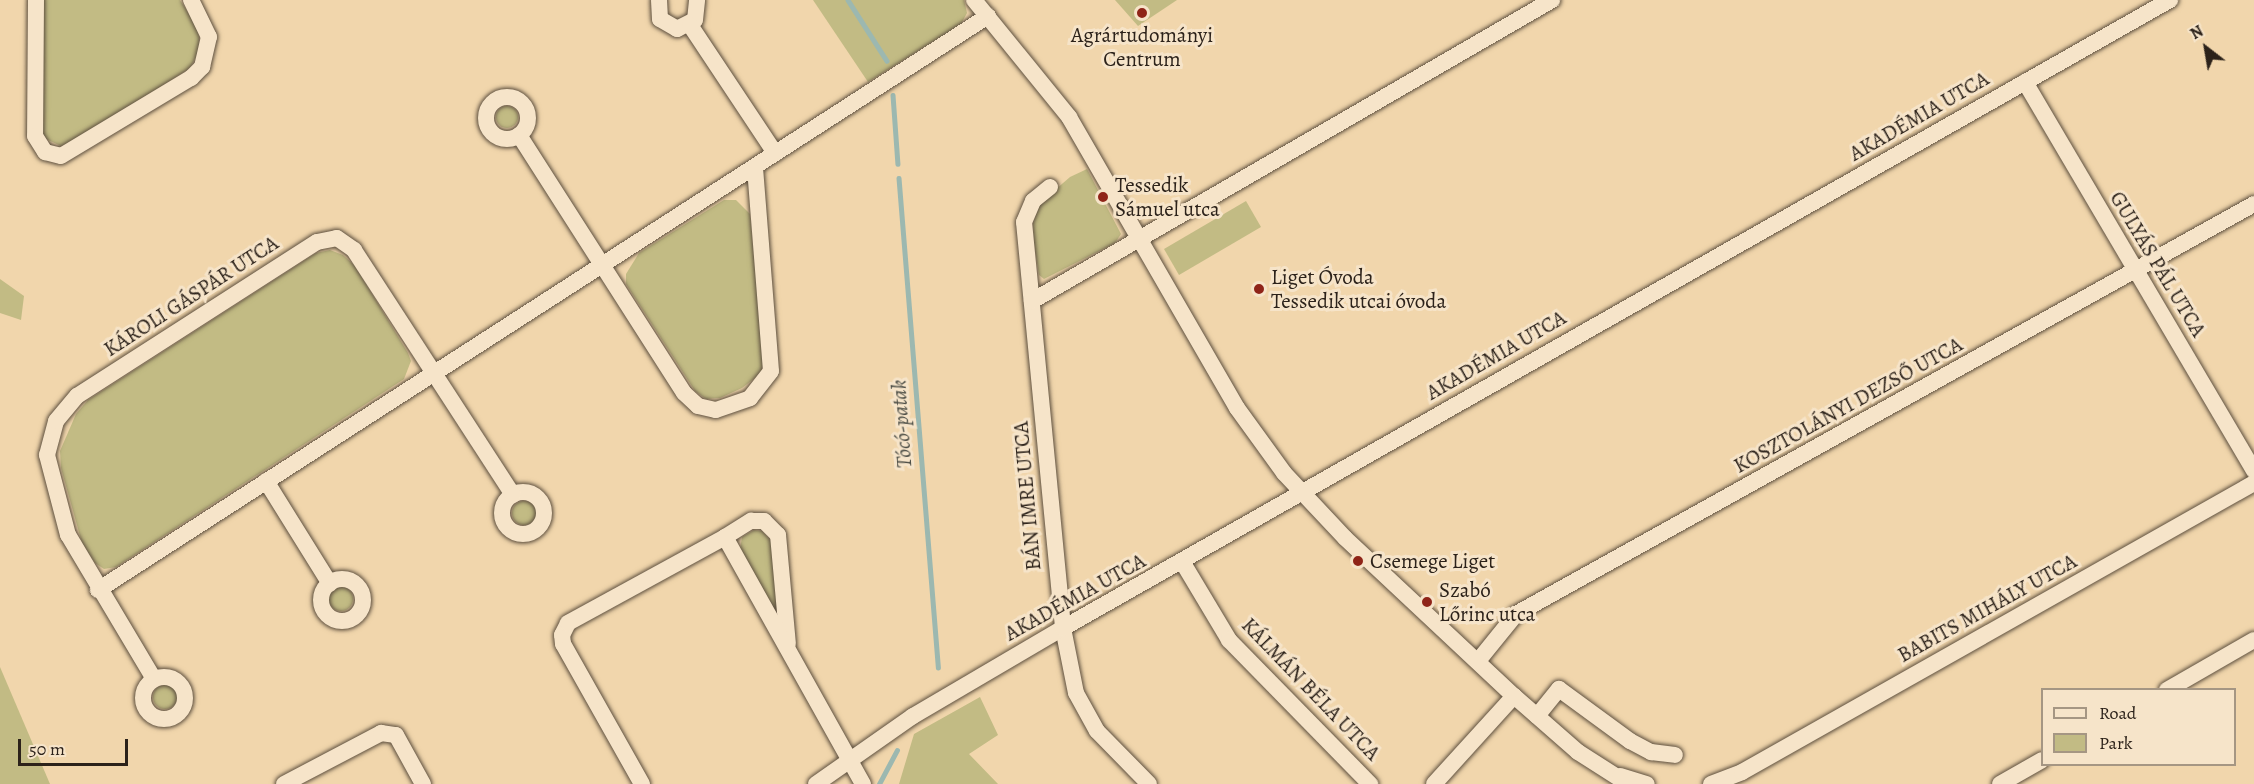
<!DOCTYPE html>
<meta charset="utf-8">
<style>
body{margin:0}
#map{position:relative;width:2254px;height:784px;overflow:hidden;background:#f1d6ac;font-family:Alegreya,serif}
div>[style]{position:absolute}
.green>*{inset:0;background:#c2bb84}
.round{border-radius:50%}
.stream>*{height:4.5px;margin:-2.25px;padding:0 2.25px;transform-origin:2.25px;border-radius:2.25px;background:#9cb8b0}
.roads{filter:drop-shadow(0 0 2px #5d4f3e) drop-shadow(0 0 2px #5d4f3e)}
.street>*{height:16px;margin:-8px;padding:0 8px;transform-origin:8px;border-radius:8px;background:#f6e4c9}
.street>.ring{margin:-8px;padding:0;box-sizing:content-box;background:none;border:16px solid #f6e4c9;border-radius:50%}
.dots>*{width:16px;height:16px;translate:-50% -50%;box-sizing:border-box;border:3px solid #f6e4c9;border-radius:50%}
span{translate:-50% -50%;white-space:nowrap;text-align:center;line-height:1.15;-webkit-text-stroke:6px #f6e4c9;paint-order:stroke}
.poi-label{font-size:21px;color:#2c221a}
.left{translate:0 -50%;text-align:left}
.street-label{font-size:21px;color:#2c221a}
.water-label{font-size:22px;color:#4e4f47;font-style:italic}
.legend{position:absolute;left:2041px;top:688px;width:195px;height:78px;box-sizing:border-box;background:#f6e4c9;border:2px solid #a59683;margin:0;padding:8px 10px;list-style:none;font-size:18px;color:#2c221a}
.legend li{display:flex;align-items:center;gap:12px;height:30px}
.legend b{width:30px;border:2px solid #a59683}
.north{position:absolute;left:2176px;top:18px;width:60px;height:60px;-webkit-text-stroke:4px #f6e4c9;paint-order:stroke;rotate:329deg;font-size:16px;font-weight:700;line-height:24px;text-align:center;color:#2c221a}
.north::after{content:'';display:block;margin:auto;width:21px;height:27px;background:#2c221a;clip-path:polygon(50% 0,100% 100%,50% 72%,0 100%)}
.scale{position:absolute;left:18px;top:739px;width:110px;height:27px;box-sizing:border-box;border:3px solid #2c221a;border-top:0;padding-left:8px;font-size:18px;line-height:21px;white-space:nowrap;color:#2c221a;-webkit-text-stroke:4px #f6e4c9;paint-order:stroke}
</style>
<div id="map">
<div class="green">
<i style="clip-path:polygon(43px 0,180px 0,198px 28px,200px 49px,190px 68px,70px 145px,61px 146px,46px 139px,42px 133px)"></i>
<i style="clip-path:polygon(813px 0,964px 0,967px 13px,961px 24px,868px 82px)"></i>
<i style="clip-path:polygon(1115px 0,1177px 0,1138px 26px)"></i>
<i class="round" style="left:496px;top:106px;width:22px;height:22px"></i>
<i style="clip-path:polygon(1087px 169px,1121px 234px,1115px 243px,1044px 279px,1039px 275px,1034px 244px,1033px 223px,1040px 203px,1070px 177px)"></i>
<i style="clip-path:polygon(724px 200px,736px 200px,750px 214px,764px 364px,760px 374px,742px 388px,720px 398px,706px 399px,695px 391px,626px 284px,626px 274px,639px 253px)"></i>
<i style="clip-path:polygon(1246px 201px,1261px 227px,1179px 275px,1164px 249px)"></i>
<i style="clip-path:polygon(330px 250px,343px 255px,355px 266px,408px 353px,411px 361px,404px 379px,116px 567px,104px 569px,95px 563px,82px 543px,61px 468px,60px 451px,76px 414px,88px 400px,316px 253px)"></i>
<i style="clip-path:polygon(0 279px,24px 296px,21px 320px,0 313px)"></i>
<i class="round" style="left:512px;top:501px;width:24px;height:24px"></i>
<i style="clip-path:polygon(754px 530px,762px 531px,771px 541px,778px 615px,740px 550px,742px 537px)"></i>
<i class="round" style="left:329px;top:587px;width:24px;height:24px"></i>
<i style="clip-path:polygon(0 667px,50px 784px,0 784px)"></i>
<i class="round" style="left:153px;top:685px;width:24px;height:24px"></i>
<i style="clip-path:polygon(980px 697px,998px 735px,969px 754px,998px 784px,899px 784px,914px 734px)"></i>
</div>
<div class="stream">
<i style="left:848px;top:0;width:72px;rotate:57.4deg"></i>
<i style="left:893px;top:95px;width:69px;rotate:85.9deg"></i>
<i style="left:899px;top:178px;width:491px;rotate:85.4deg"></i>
<i style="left:879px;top:784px;width:38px;rotate:-62deg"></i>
</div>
<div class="roads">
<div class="street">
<i style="left:36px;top:0;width:136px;rotate:90.4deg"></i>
<i style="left:35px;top:136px;width:19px;rotate:58deg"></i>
<i style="left:45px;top:152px;width:16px;rotate:14deg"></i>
<i style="left:61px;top:156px;width:152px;rotate:-31deg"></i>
<i style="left:191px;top:78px;width:16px;rotate:-45deg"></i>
<i style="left:202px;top:67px;width:31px;rotate:-77deg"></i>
<i style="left:209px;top:37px;width:41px;rotate:-115.9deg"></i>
<i style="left:659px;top:0;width:19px;rotate:87deg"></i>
<i style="left:660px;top:19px;width:20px;rotate:30deg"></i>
<i style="left:677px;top:29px;width:20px;rotate:-27deg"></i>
<i style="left:695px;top:20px;width:20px;rotate:-84deg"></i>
<i style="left:974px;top:0;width:151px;rotate:50.9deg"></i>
<i style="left:1069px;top:117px;width:336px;rotate:60deg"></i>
<i style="left:1237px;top:408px;width:80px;rotate:54.1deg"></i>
<i style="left:1284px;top:473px;width:89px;rotate:46.8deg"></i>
<i style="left:1345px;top:538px;width:231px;rotate:43.1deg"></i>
<i style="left:1514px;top:696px;width:85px;rotate:41.2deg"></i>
<i style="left:1578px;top:752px;width:59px;rotate:32.6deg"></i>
<i style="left:690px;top:25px;width:154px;rotate:56.4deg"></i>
<i style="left:2025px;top:82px;width:451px;rotate:59.5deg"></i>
<i class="ring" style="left:486px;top:97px;width:26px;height:26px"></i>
<i style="left:519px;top:135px;width:306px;rotate:57.4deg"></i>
<i style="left:684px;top:393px;width:19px;rotate:43deg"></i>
<i style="left:698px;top:406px;width:18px;rotate:13deg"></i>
<i style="left:716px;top:410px;width:36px;rotate:-19deg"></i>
<i style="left:750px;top:398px;width:34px;rotate:-52deg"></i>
<i style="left:771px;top:371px;width:205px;rotate:-94.5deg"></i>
<i style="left:1050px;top:187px;width:22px;rotate:141deg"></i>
<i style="left:1033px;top:201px;width:23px;rotate:113deg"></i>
<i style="left:1024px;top:222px;width:408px;rotate:84.5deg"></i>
<i style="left:1063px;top:628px;width:66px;rotate:78.7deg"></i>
<i style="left:1076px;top:693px;width:43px;rotate:61.1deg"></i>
<i style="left:1097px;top:731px;width:74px;rotate:45.5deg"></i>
<i style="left:1032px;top:301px;width:601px;rotate:-30.06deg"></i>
<i style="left:266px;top:481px;width:121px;rotate:58.1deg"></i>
<i class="ring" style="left:502px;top:492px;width:26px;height:26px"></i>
<i style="left:725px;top:537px;width:31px;rotate:-32deg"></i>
<i style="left:751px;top:521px;width:13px"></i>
<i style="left:764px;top:521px;width:20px;rotate:45deg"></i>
<i style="left:778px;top:535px;width:109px;rotate:84.8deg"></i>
<i style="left:1183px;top:563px;width:90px;rotate:59.1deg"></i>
<i style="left:1229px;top:640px;width:202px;rotate:45.6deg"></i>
<i class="ring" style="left:321px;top:579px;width:26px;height:26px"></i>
<i style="left:98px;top:590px;width:1059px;rotate:-32.82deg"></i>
<i style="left:1478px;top:661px;width:60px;rotate:-51deg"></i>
<i style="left:1516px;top:614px;width:844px;rotate:-29.05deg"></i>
<i class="ring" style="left:143px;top:677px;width:26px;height:26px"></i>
<i style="left:154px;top:679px;width:168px;rotate:-120.8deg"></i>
<i style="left:68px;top:535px;width:83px;rotate:-104.7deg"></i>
<i style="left:47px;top:455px;width:35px;rotate:-75deg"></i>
<i style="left:56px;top:421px;width:33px;rotate:-50deg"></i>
<i style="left:77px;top:396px;width:285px;rotate:-32.7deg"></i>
<i style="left:317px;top:242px;width:20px;rotate:-11deg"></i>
<i style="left:337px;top:238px;width:21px;rotate:35deg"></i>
<i style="left:354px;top:250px;width:292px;rotate:57deg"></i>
<i style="left:2167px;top:690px;width:100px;rotate:-29.9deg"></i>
<i style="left:1537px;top:716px;width:35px;rotate:-51deg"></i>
<i style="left:1559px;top:689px;width:88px;rotate:36.2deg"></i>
<i style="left:1630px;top:741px;width:24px;rotate:28deg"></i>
<i style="left:1651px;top:752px;width:24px;rotate:7deg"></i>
<i style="left:1620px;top:776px;width:28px;rotate:17deg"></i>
<i style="left:284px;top:784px;width:110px;rotate:-27.7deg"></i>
<i style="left:381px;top:733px;width:15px;rotate:8deg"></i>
<i style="left:396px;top:735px;width:56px;rotate:61.1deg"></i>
<i style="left:642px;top:784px;width:161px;rotate:-119.4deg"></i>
<i style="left:563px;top:644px;width:9px;rotate:-96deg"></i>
<i style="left:562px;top:635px;width:13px;rotate:-63deg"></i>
<i style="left:568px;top:623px;width:179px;rotate:-28.7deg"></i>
<i style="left:725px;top:537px;width:283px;rotate:60.8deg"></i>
<i style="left:816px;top:784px;width:118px;rotate:-35deg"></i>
<i style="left:913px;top:716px;width:174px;rotate:-30.4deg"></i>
<i style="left:1063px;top:628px;width:1273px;rotate:-29.57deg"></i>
<i style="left:1434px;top:784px;width:119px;rotate:-47.7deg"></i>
<i style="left:1711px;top:784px;width:33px;rotate:-21deg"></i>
<i style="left:1742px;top:772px;width:588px;rotate:-29.44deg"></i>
<i style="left:2000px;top:784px;width:48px;rotate:-29.7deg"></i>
</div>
</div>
<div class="dots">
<i style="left:1142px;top:13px;background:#8f2418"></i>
<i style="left:1103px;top:197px;background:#8f2418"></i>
<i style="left:1259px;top:289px;background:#8f2418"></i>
<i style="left:1358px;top:561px;background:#8f2418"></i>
<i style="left:1427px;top:602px;background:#8f2418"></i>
</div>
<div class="poi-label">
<span style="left:1142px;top:47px">Agrártudományi<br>Centrum</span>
<span class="left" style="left:1115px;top:197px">Tessedik<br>Sámuel utca</span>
<span class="left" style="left:1271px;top:289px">Liget Óvoda<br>Tessedik utcai óvoda</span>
<span class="left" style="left:1370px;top:561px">Csemege Liget</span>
<span class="left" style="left:1439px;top:602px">Szabó<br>Lőrinc utca</span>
</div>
<div class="street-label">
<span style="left:1919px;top:116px;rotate:-30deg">AKADÉMIA UTCA</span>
<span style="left:2158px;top:264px;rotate:59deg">GULYÁS PÁL UTCA</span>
<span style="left:191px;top:296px;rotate:-33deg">KÁROLI GÁSPÁR UTCA</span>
<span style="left:1496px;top:355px;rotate:-30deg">AKADÉMIA UTCA</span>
<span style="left:1848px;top:405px;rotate:-29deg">KOSZTOLÁNYI DEZSŐ UTCA</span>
<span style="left:1027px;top:496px;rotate:-95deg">BÁN IMRE UTCA</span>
<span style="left:1075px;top:597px;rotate:-29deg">AKADÉMIA UTCA</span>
<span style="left:1987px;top:608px;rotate:-29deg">BABITS MIHÁLY UTCA</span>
<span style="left:1311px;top:689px;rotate:46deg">KÁLMÁN BÉLA UTCA</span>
</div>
<div class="water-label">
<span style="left:902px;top:424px;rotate:-94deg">Tócó-patak</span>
</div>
<ul class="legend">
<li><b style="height:8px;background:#f6e4c9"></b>Road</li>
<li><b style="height:16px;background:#c2bb84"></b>Park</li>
</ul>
<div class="north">N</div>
<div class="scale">50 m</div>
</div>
